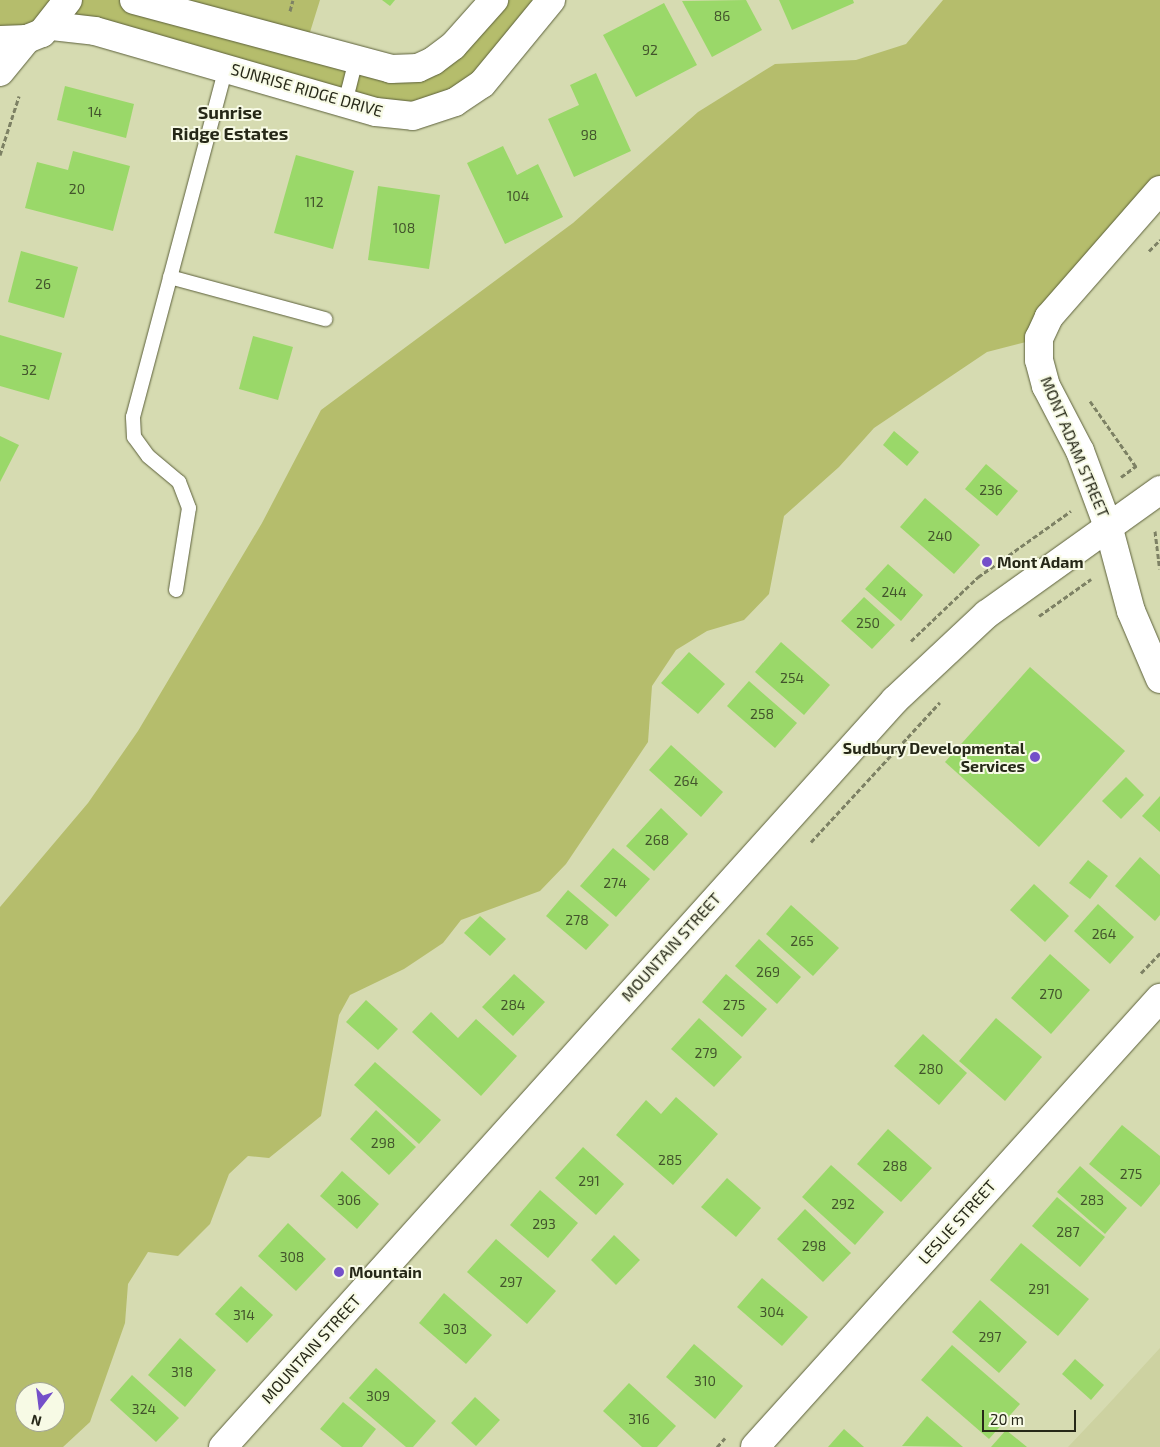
<!DOCTYPE html>
<style>
body{margin:0}
#map{position:relative;width:1160px;height:1447px;overflow:hidden;background:#d6dbb1;font-family:"Exo 2",sans-serif}
div>[style]{position:absolute}
.built>*{inset:0;background:#cdd2a1}
.green>*{inset:0;background:#b5bd6c}
.building>*{inset:0;background:#9ad869}
.path>*{height:3px;margin-top:-1.5px;transform-origin:0;background:repeating-linear-gradient(90deg,#7d8164 0 5px,transparent 0 7.5px)}
.roads{filter:drop-shadow(0 0 1px #5c603b) drop-shadow(0 0 1px #5c603b)}
.lane>*{height:14px;margin:-7px;padding:0 7px;transform-origin:7px;border-radius:7px;background:#fff}
.street>*{height:28px;margin:-14px;padding:0 14px;transform-origin:14px;border-radius:14px;background:#fff}
.dots>*{width:14px;height:14px;translate:-50% -50%;box-sizing:border-box;border:2px solid #f7fae5;border-radius:50%}
span{translate:-50% -50%;white-space:nowrap;text-align:center;line-height:1.15;-webkit-text-stroke:4px #f7fae5;paint-order:stroke}
.number-label{font-size:14px;color:#43542c}
.number-label span{-webkit-text-stroke-width:0}
.street-label{font-size:16px;color:#262818}
.poi-label{font-size:16px;color:#262818;font-weight:700}
.left{translate:0 -50%;text-align:left}
.right{translate:-100% -50%;text-align:right}
.neighbourhood-label{font-size:18px;color:#262818;font-weight:700}
.north{position:absolute;left:15px;top:1382px;width:50px;height:50px;box-sizing:border-box;background:#f7fae5;border:1px solid #a3a693;border-radius:50%;rotate:195deg;font-size:14px;font-weight:700;line-height:20px;text-align:center;color:#262818}
.north::after{content:'';display:block;margin:auto;width:18px;height:22px;background:#7450c9;clip-path:polygon(50% 0,100% 100%,50% 72%,0 100%)}
.scale{position:absolute;left:982px;top:1410px;width:94px;height:22px;box-sizing:border-box;border:2px solid #262818;border-top:0;padding-left:6px;font-size:15px;line-height:18px;white-space:nowrap;color:#262818;-webkit-text-stroke:4px #f7fae5;paint-order:stroke}
</style>
<div id="map">
<div class="built">
<i style="clip-path:polygon(1160px 1348px,1160px 1447px,1068px 1447px,1103px 1410px)"></i>
</div>
<div class="green">
<i style="clip-path:polygon(0 0,320px 0,306px 45px,419px 66px,490px 0,554px 0,482px 86px,415px 118px,51px 28px,0 69px)"></i>
<i style="clip-path:polygon(evenodd,943px 0,1160px 0,1160px 193px,1042px 338px,987px 352px,874px 428px,839px 467px,784px 516px,769px 594px,744px 620px,707px 631px,676px 650px,652px 686px,648px 742px,566px 864px,540px 891px,461px 920px,443px 943px,404px 969px,350px 995px,339px 1015px,321px 1116px,269px 1158px,248px 1156px,229px 1174px,210px 1224px,178px 1256px,148px 1252px,128px 1284px,125px 1323px,90px 1422px,63px 1447px,0 1447px,0 907px,88px 803px,138px 731px,262px 523px,321px 410px,573px 223px,698px 112px,775px 64px,856px 60px,906px 44px,943px 0,25px 1392px,55px 1392px,55px 1422px,25px 1422px,25px 1392px)"></i>
</div>
<div class="building">
<i style="clip-path:polygon(382px 0,395px 0,390px 6px)"></i>
<i style="clip-path:polygon(746px 0,762px 30px,712px 57px,682px 1px)"></i>
<i style="clip-path:polygon(779px 0,853px 0,854px 3px,792px 30px)"></i>
<i style="clip-path:polygon(664px 3px,697px 65px,636px 97px,603px 35px)"></i>
<i style="clip-path:polygon(596px 73px,631px 151px,574px 177px,548px 119px,579px 105px,570px 85px)"></i>
<i style="clip-path:polygon(65px 86px,134px 104px,126px 138px,57px 120px)"></i>
<i style="clip-path:polygon(503px 146px,517px 175px,538px 164px,563px 217px,505px 244px,467px 163px)"></i>
<i style="clip-path:polygon(73px 151px,130px 166px,113px 231px,25px 208px,37px 162px,68px 170px)"></i>
<i style="clip-path:polygon(296px 155px,354px 171px,333px 249px,274px 233px)"></i>
<i style="clip-path:polygon(378px 186px,440px 195px,429px 269px,368px 260px)"></i>
<i style="clip-path:polygon(21px 251px,78px 267px,64px 318px,8px 302px)"></i>
<i style="clip-path:polygon(0 335px,62px 353px,49px 400px,0 386px)"></i>
<i style="clip-path:polygon(253px 336px,293px 347px,278px 400px,239px 389px)"></i>
<i style="clip-path:polygon(894px 431px,919px 452px,907px 466px,883px 445px)"></i>
<i style="clip-path:polygon(0 436px,19px 445px,0 482px)"></i>
<i style="clip-path:polygon(986px 464px,1018px 491px,997px 516px,965px 489px)"></i>
<i style="clip-path:polygon(925px 498px,980px 545px,954px 574px,900px 527px)"></i>
<i style="clip-path:polygon(888px 564px,923px 595px,901px 621px,865px 589px)"></i>
<i style="clip-path:polygon(864px 597px,895px 625px,872px 649px,841px 621px)"></i>
<i style="clip-path:polygon(781px 642px,830px 685px,804px 715px,755px 672px)"></i>
<i style="clip-path:polygon(689px 652px,725px 684px,698px 714px,661px 683px)"></i>
<i style="clip-path:polygon(1030px 667px,1125px 751px,1039px 847px,945px 762px)"></i>
<i style="clip-path:polygon(749px 681px,797px 723px,775px 748px,727px 706px)"></i>
<i style="clip-path:polygon(671px 745px,723px 792px,701px 817px,649px 770px)"></i>
<i style="clip-path:polygon(1126px 777px,1144px 795px,1121px 819px,1102px 801px)"></i>
<i style="clip-path:polygon(1160px 796px,1160px 832px,1142px 816px)"></i>
<i style="clip-path:polygon(661px 808px,688px 834px,654px 871px,626px 846px)"></i>
<i style="clip-path:polygon(613px 848px,650px 879px,616px 917px,580px 886px)"></i>
<i style="clip-path:polygon(1140px 857px,1160px 875px,1160px 915px,1155px 921px,1115px 886px)"></i>
<i style="clip-path:polygon(1088px 860px,1108px 876px,1090px 899px,1069px 883px)"></i>
<i style="clip-path:polygon(1034px 884px,1069px 916px,1045px 942px,1010px 910px)"></i>
<i style="clip-path:polygon(568px 890px,609px 925px,586px 950px,546px 916px)"></i>
<i style="clip-path:polygon(1098px 904px,1134px 937px,1110px 964px,1074px 931px)"></i>
<i style="clip-path:polygon(791px 905px,839px 948px,813px 976px,766px 934px)"></i>
<i style="clip-path:polygon(480px 916px,506px 939px,490px 956px,464px 933px)"></i>
<i style="clip-path:polygon(759px 939px,801px 977px,777px 1004px,735px 966px)"></i>
<i style="clip-path:polygon(1050px 954px,1090px 990px,1051px 1034px,1011px 998px)"></i>
<i style="clip-path:polygon(514px 974px,545px 1002px,513px 1036px,482px 1007px)"></i>
<i style="clip-path:polygon(726px 974px,767px 1009px,742px 1037px,702px 1002px)"></i>
<i style="clip-path:polygon(366px 1000px,398px 1029px,378px 1050px,346px 1022px)"></i>
<i style="clip-path:polygon(431px 1012px,458px 1038px,476px 1019px,517px 1056px,481px 1096px,412px 1032px)"></i>
<i style="clip-path:polygon(699px 1018px,742px 1057px,714px 1087px,671px 1049px)"></i>
<i style="clip-path:polygon(996px 1018px,1042px 1057px,1005px 1101px,959px 1061px)"></i>
<i style="clip-path:polygon(923px 1034px,967px 1073px,939px 1105px,894px 1066px)"></i>
<i style="clip-path:polygon(375px 1062px,441px 1120px,419px 1144px,354px 1085px)"></i>
<i style="clip-path:polygon(676px 1097px,718px 1134px,673px 1185px,616px 1135px,646px 1100px,661px 1114px)"></i>
<i style="clip-path:polygon(376px 1110px,416px 1147px,389px 1175px,350px 1139px)"></i>
<i style="clip-path:polygon(1122px 1125px,1160px 1156px,1160px 1184px,1141px 1207px,1089px 1164px)"></i>
<i style="clip-path:polygon(888px 1129px,932px 1168px,901px 1202px,857px 1164px)"></i>
<i style="clip-path:polygon(583px 1147px,624px 1184px,596px 1215px,555px 1178px)"></i>
<i style="clip-path:polygon(831px 1165px,884px 1212px,855px 1245px,802px 1197px)"></i>
<i style="clip-path:polygon(1080px 1166px,1127px 1208px,1105px 1234px,1057px 1192px)"></i>
<i style="clip-path:polygon(342px 1171px,379px 1204px,357px 1229px,320px 1196px)"></i>
<i style="clip-path:polygon(727px 1178px,761px 1208px,736px 1237px,701px 1207px)"></i>
<i style="clip-path:polygon(540px 1190px,578px 1223px,548px 1258px,510px 1225px)"></i>
<i style="clip-path:polygon(1057px 1197px,1105px 1237px,1080px 1267px,1032px 1226px)"></i>
<i style="clip-path:polygon(805px 1209px,851px 1253px,823px 1282px,777px 1239px)"></i>
<i style="clip-path:polygon(288px 1223px,326px 1259px,296px 1291px,258px 1256px)"></i>
<i style="clip-path:polygon(614px 1235px,640px 1260px,616px 1285px,591px 1260px)"></i>
<i style="clip-path:polygon(496px 1239px,556px 1291px,527px 1324px,467px 1272px)"></i>
<i style="clip-path:polygon(1021px 1243px,1089px 1299px,1058px 1336px,990px 1280px)"></i>
<i style="clip-path:polygon(762px 1278px,808px 1317px,782px 1346px,737px 1307px)"></i>
<i style="clip-path:polygon(241px 1286px,273px 1315px,247px 1343px,215px 1314px)"></i>
<i style="clip-path:polygon(444px 1293px,492px 1335px,466px 1364px,419px 1323px)"></i>
<i style="clip-path:polygon(980px 1300px,1027px 1342px,999px 1373px,952px 1332px)"></i>
<i style="clip-path:polygon(180px 1338px,216px 1370px,185px 1407px,148px 1375px)"></i>
<i style="clip-path:polygon(694px 1344px,743px 1386px,715px 1419px,666px 1377px)"></i>
<i style="clip-path:polygon(952px 1345px,1020px 1404px,989px 1439px,921px 1380px)"></i>
<i style="clip-path:polygon(1075px 1359px,1104px 1385px,1091px 1400px,1062px 1374px)"></i>
<i style="clip-path:polygon(376px 1368px,436px 1421px,413px 1447px,406px 1447px,349px 1398px)"></i>
<i style="clip-path:polygon(132px 1375px,179px 1418px,156px 1442px,110px 1400px)"></i>
<i style="clip-path:polygon(629px 1383px,676px 1426px,657px 1447px,642px 1447px,603px 1411px)"></i>
<i style="clip-path:polygon(475px 1397px,500px 1420px,476px 1446px,451px 1423px)"></i>
<i style="clip-path:polygon(343px 1402px,376px 1429px,362px 1447px,342px 1447px,320px 1429px)"></i>
<i style="clip-path:polygon(927px 1416px,963px 1447px,902px 1446px)"></i>
<i style="clip-path:polygon(844px 1429px,864px 1447px,828px 1447px)"></i>
<i style="clip-path:polygon(1006px 1430px,1027px 1447px,991px 1447px)"></i>
</div>
<div class="path">
<i style="left:290px;top:11px;width:11px;rotate:-75deg"></i>
<i style="left:0;top:155px;width:62px;rotate:-72.1deg"></i>
<i style="left:1149px;top:251px;width:16px;rotate:-45deg"></i>
<i style="left:1090px;top:401px;width:82px;rotate:55deg"></i>
<i style="left:1121px;top:477px;width:19px;rotate:-36deg"></i>
<i style="left:1155px;top:531px;width:38px;rotate:83deg"></i>
<i style="left:1039px;top:616px;width:64px;rotate:-35.4deg"></i>
<i style="left:911px;top:641px;width:93px;rotate:-43.7deg"></i>
<i style="left:978px;top:577px;width:114px;rotate:-35.4deg"></i>
<i style="left:811px;top:842px;width:190px;rotate:-47.3deg"></i>
<i style="left:1141px;top:973px;width:28px;rotate:-46deg"></i>
<i style="left:717px;top:1447px;width:12px;rotate:-48deg"></i>
</div>
<div class="roads">
<div class="lane">
<i style="left:345px;top:103px;width:44px;rotate:-75.7deg"></i>
<i style="left:170px;top:277px;width:161px;rotate:15.2deg"></i>
<i style="left:176px;top:590px;width:83px;rotate:-81deg"></i>
<i style="left:189px;top:508px;width:28px;rotate:-111deg"></i>
<i style="left:179px;top:482px;width:40px;rotate:-140deg"></i>
<i style="left:148px;top:456px;width:24px;rotate:-126deg"></i>
<i style="left:134px;top:437px;width:20px;rotate:-93deg"></i>
<i style="left:133px;top:417px;width:361px;rotate:-75.1deg"></i>
</div>
<div class="street">
<i style="left:134px;top:0;width:266px;rotate:15deg"></i>
<i style="left:391px;top:69px;width:27px;rotate:-2deg"></i>
<i style="left:418px;top:68px;width:17px;rotate:-25deg"></i>
<i style="left:433px;top:61px;width:25px;rotate:-37deg"></i>
<i style="left:453px;top:46px;width:62px;rotate:-48.3deg"></i>
<i style="left:52px;top:26px;width:43px;rotate:6.6deg"></i>
<i style="left:95px;top:31px;width:292px;rotate:16.1deg"></i>
<i style="left:376px;top:112px;width:37px;rotate:6deg"></i>
<i style="left:413px;top:116px;width:44px;rotate:-18.4deg"></i>
<i style="left:455px;top:102px;width:32px;rotate:-34deg"></i>
<i style="left:482px;top:84px;width:109px;rotate:-50.6deg"></i>
<i style="left:0;top:40px;width:27px;rotate:-2deg"></i>
<i style="left:27px;top:39px;width:16px;rotate:-22deg"></i>
<i style="left:42px;top:33px;width:42px;rotate:-51.8deg"></i>
<i style="left:0;top:72px;width:43px;rotate:-50.7deg"></i>
<i style="left:1160px;top:190px;width:169px;rotate:131.2deg"></i>
<i style="left:1049px;top:317px;width:23px;rotate:115deg"></i>
<i style="left:1039px;top:338px;width:22px;rotate:90deg"></i>
<i style="left:1039px;top:360px;width:27px;rotate:75deg"></i>
<i style="left:1046px;top:386px;width:73px;rotate:62.4deg"></i>
<i style="left:1080px;top:451px;width:83px;rotate:69.6deg"></i>
<i style="left:1109px;top:529px;width:85px;rotate:75deg"></i>
<i style="left:1131px;top:611px;width:74px;rotate:66.9deg"></i>
<i style="left:223px;top:1447px;width:1005px;rotate:-48.03deg"></i>
<i style="left:895px;top:700px;width:126px;rotate:-43.1deg"></i>
<i style="left:987px;top:614px;width:213px;rotate:-35.6deg"></i>
<i style="left:755px;top:1447px;width:605px;rotate:-47.95deg"></i>
</div>
</div>
<div class="dots">
<i style="left:987px;top:562px;background:#7450c9"></i>
<i style="left:1035px;top:757px;background:#7450c9"></i>
<i style="left:339px;top:1272px;background:#7450c9"></i>
</div>
<div class="number-label">
<span style="left:722px;top:16px">86</span>
<span style="left:650px;top:50px">92</span>
<span style="left:95px;top:112px">14</span>
<span style="left:589px;top:135px">98</span>
<span style="left:77px;top:189px">20</span>
<span style="left:518px;top:196px">104</span>
<span style="left:314px;top:202px">112</span>
<span style="left:404px;top:228px">108</span>
<span style="left:43px;top:284px">26</span>
<span style="left:29px;top:370px">32</span>
<span style="left:991px;top:490px">236</span>
<span style="left:940px;top:536px">240</span>
<span style="left:894px;top:592px">244</span>
<span style="left:868px;top:623px">250</span>
<span style="left:792px;top:678px">254</span>
<span style="left:762px;top:714px">258</span>
<span style="left:686px;top:781px">264</span>
<span style="left:657px;top:840px">268</span>
<span style="left:615px;top:883px">274</span>
<span style="left:577px;top:920px">278</span>
<span style="left:1104px;top:934px">264</span>
<span style="left:802px;top:941px">265</span>
<span style="left:768px;top:972px">269</span>
<span style="left:1051px;top:994px">270</span>
<span style="left:513px;top:1005px">284</span>
<span style="left:734px;top:1005px">275</span>
<span style="left:706px;top:1053px">279</span>
<span style="left:931px;top:1069px">280</span>
<span style="left:383px;top:1143px">298</span>
<span style="left:670px;top:1160px">285</span>
<span style="left:895px;top:1166px">288</span>
<span style="left:1131px;top:1174px">275</span>
<span style="left:589px;top:1181px">291</span>
<span style="left:349px;top:1200px">306</span>
<span style="left:1092px;top:1200px">283</span>
<span style="left:843px;top:1204px">292</span>
<span style="left:544px;top:1224px">293</span>
<span style="left:1068px;top:1232px">287</span>
<span style="left:814px;top:1246px">298</span>
<span style="left:292px;top:1257px">308</span>
<span style="left:511px;top:1282px">297</span>
<span style="left:1039px;top:1289px">291</span>
<span style="left:772px;top:1312px">304</span>
<span style="left:244px;top:1315px">314</span>
<span style="left:455px;top:1329px">303</span>
<span style="left:990px;top:1337px">297</span>
<span style="left:182px;top:1372px">318</span>
<span style="left:705px;top:1381px">310</span>
<span style="left:378px;top:1396px">309</span>
<span style="left:144px;top:1409px">324</span>
<span style="left:639px;top:1419px">316</span>
</div>
<div class="street-label">
<span style="left:307px;top:90px;rotate:16deg">SUNRISE RIDGE DRIVE</span>
<span style="left:1075px;top:447px;rotate:67deg">MONT ADAM STREET</span>
<span style="left:671px;top:947px;rotate:-48deg">MOUNTAIN STREET</span>
<span style="left:957px;top:1222px;rotate:-48deg">LESLIE STREET</span>
<span style="left:311px;top:1349px;rotate:-48deg">MOUNTAIN STREET</span>
</div>
<div class="poi-label">
<span class="left" style="left:997px;top:562px">Mont Adam</span>
<span class="right" style="left:1025px;top:757px">Sudbury Developmental<br>Services</span>
<span class="left" style="left:349px;top:1272px">Mountain</span>
</div>
<div class="neighbourhood-label">
<span style="left:230px;top:123px">Sunrise<br>Ridge Estates</span>
</div>
<div class="north">N</div>
<div class="scale">20 m</div>
</div>
